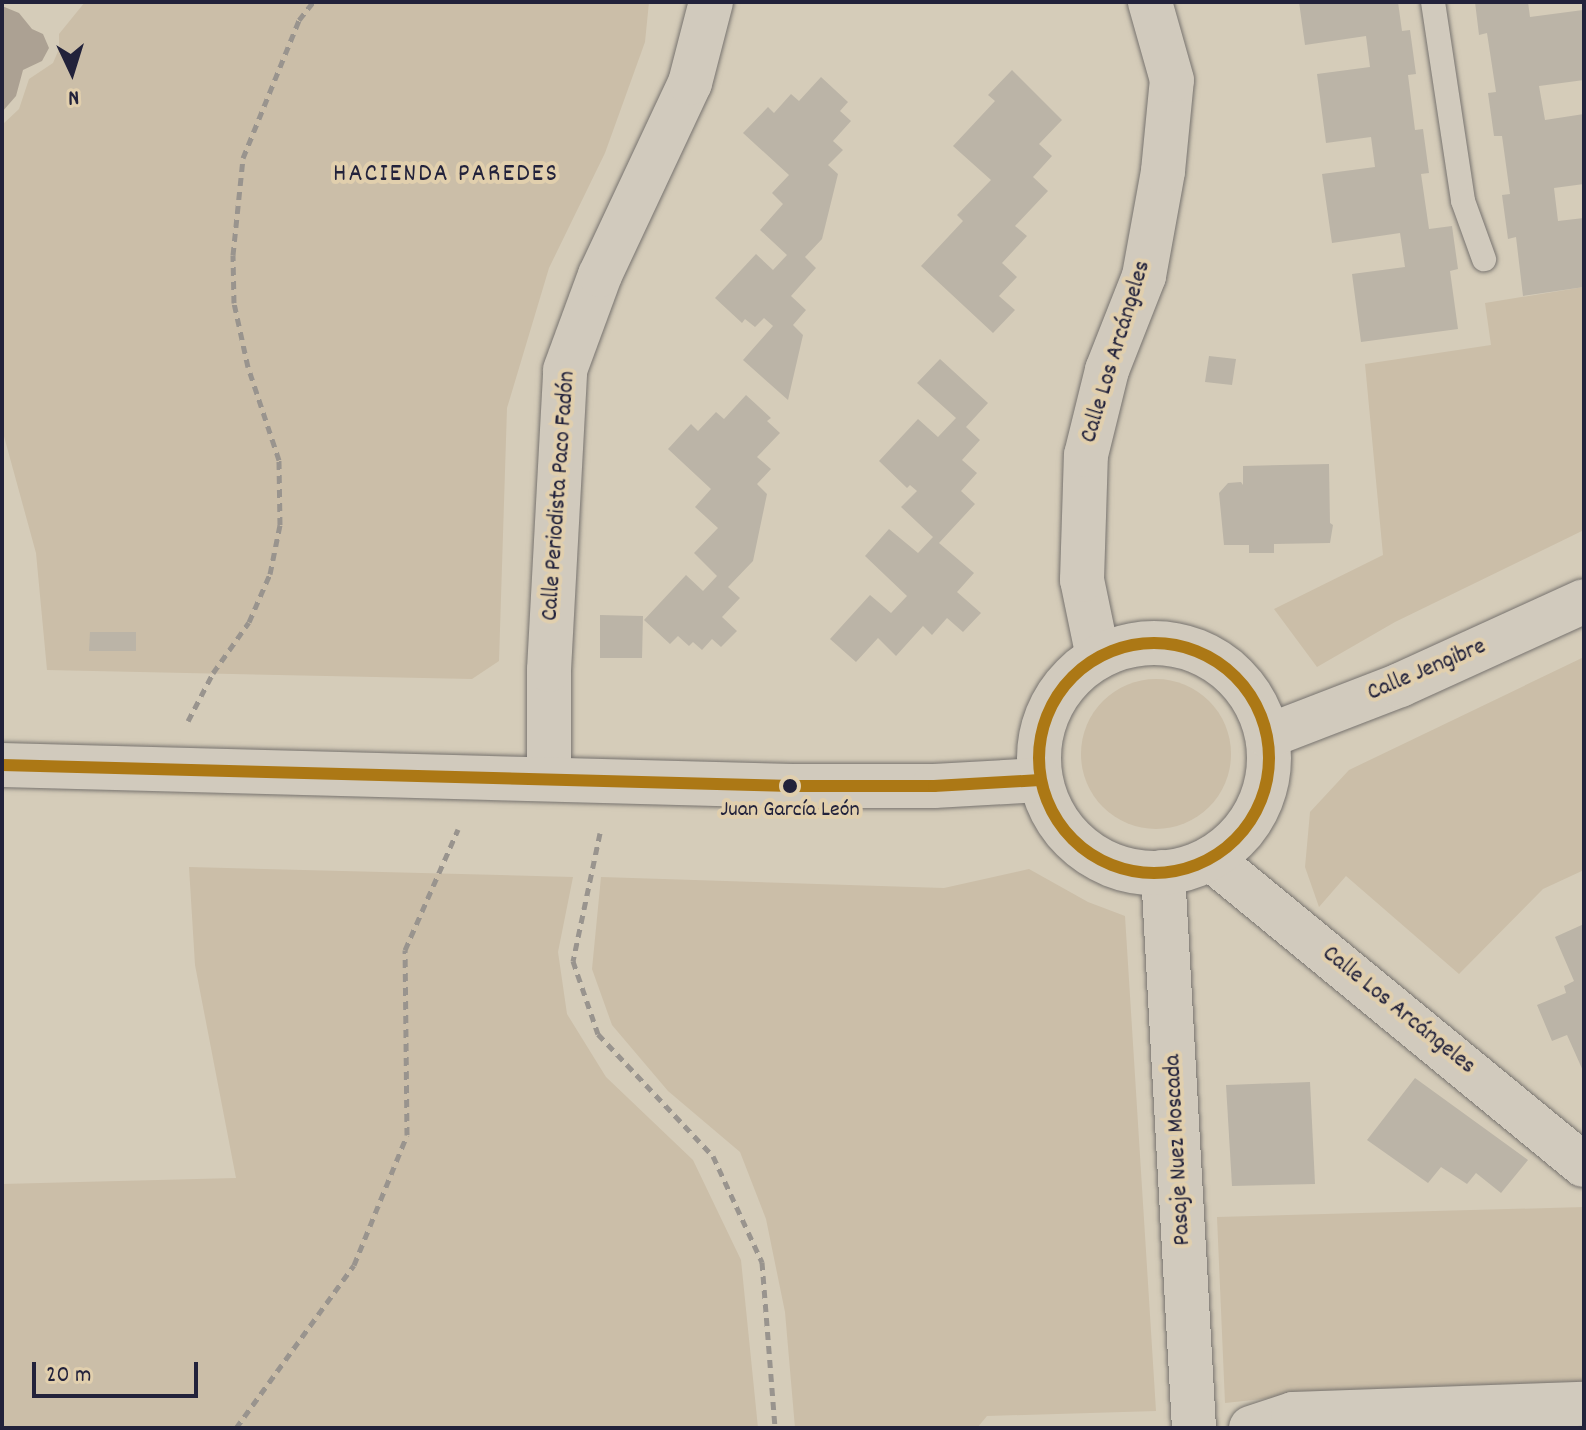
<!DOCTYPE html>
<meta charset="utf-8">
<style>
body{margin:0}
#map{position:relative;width:1586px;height:1430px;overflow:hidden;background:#d5ccb9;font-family:Dekko,sans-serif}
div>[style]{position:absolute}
.green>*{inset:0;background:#cbbea8}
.round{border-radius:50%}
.water>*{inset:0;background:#aca193}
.building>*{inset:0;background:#bbb4a7}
.path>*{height:5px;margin-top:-2.5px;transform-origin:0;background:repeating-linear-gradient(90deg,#99948e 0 8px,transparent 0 14px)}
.roads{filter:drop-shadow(0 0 2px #77736f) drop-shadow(0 0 2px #77736f)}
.lane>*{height:24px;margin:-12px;padding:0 12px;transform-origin:12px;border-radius:12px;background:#d1cabd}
.street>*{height:44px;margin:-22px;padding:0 22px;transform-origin:22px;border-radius:22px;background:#d1cabd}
.secondary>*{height:44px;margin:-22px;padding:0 22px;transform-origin:22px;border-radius:22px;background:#d1cabd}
.secondary>.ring{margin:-22px;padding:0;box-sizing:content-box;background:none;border:44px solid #d1cabd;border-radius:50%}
.bus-1>*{height:12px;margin:-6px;padding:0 6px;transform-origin:6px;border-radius:6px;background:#ac7815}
.bus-1>.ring{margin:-6px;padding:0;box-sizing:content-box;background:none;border:12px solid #ac7815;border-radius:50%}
.dots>*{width:22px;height:22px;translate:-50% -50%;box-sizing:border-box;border:4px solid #e1cfad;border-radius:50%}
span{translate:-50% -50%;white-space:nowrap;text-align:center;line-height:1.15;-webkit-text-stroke:8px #e1cfad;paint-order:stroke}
.bus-label{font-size:22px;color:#22223b}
.street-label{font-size:24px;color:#22223b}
.neighbourhood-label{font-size:26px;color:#22223b;letter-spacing:2px}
.frame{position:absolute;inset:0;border:4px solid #22223b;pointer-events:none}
.north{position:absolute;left:32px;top:32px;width:80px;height:80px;-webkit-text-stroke:6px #e1cfad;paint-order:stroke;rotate:176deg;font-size:22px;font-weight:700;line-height:32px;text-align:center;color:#22223b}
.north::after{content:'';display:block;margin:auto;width:28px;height:36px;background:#22223b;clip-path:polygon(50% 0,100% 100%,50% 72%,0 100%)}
.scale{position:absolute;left:32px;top:1362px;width:166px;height:36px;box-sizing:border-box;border:4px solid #22223b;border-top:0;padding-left:10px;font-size:24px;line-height:28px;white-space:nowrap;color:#22223b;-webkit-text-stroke:6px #e1cfad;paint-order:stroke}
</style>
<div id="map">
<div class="green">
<i style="clip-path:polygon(85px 2px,649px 2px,645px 42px,605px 153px,549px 268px,507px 408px,499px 661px,472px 679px,47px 670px,36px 553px,2px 429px,2px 125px,19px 109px,29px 79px,53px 63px,59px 49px,59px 34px)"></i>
<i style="clip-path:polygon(1584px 287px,1584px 530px,1395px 622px,1317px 667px,1274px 609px,1383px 555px,1365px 364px,1491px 345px,1485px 303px)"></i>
<i style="clip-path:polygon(1584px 657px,1584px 870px,1543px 889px,1459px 974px,1346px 876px,1319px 907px,1305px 867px,1310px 812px,1349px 770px)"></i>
<i class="round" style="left:1081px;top:679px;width:150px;height:150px"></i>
<i style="clip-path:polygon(189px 867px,573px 877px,558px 952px,567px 1014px,606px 1077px,693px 1160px,741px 1260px,758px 1428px,2px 1428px,2px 1184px,236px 1178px,195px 965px)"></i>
<i style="clip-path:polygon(1029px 869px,1088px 902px,1125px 916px,1156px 1411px,987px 1416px,977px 1428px,795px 1428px,785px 1312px,766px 1219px,740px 1152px,668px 1091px,612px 1025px,592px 969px,601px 877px,944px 888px)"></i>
<i style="clip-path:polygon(1584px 1207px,1584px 1387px,1299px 1395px,1225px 1403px,1217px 1217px)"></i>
</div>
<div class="water">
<i style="clip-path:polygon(2px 6px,19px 13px,32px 29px,43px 34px,49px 48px,42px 61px,23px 70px,16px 96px,2px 112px)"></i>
</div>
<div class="building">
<i style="clip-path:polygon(1299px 2px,1398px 2px,1402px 31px,1410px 30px,1416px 74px,1408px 75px,1415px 130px,1423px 129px,1429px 173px,1421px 174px,1429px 229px,1452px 226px,1458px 269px,1450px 271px,1458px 329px,1361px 342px,1352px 274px,1405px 267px,1400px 233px,1332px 243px,1322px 174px,1375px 167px,1371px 137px,1326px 143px,1317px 74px,1370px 67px,1366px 36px,1305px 45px)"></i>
<i style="clip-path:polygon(1475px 2px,1528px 2px,1530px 17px,1583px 10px,1584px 80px,1539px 86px,1545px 120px,1584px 114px,1584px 184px,1554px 188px,1558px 221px,1584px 218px,1584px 287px,1523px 296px,1516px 237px,1508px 239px,1502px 195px,1510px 194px,1502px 136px,1494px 136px,1488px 93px,1496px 92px,1487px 33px,1479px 35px)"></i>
<i style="clip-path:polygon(1012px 70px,1062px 120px,1039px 144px,1052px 156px,1033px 177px,1048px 191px,1015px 226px,1027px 236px,1002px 263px,1017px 277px,999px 296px,1015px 310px,993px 333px,921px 266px,963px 221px,957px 215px,991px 180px,953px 146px,995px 101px,988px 95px)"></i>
<i style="clip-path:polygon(821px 77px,848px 102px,840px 111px,851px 121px,833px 141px,843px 150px,828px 165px,838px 174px,822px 239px,805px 257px,816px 268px,791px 296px,806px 310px,793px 325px,803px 335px,788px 400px,743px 360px,773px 326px,764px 318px,755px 327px,745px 319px,742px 323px,715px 298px,756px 254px,773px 270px,787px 255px,760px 230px,783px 204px,772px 193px,789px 175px,743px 133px,768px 107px,774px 113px,791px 94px,799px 101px)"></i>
<i style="clip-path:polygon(1209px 356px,1236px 359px,1232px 385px,1205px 382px)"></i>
<i style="clip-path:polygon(940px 359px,988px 403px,966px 427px,980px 440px,962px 460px,977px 473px,961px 491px,975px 504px,939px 543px,974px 573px,957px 592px,981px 613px,963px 632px,947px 618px,932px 635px,923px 626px,896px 656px,878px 638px,856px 662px,830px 639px,870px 595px,891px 613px,907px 596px,865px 556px,889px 529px,918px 553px,933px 537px,901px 507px,917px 491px,910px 485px,907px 488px,879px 461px,918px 419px,938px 437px,956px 418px,917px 383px)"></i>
<i style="clip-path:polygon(746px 395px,771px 418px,767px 421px,780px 433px,757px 457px,771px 469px,757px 484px,767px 494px,753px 561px,728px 587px,740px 598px,722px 617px,737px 631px,721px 647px,712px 639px,702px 650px,693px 642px,689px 646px,678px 636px,670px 644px,644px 620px,686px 575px,703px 591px,717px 576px,694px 553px,718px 528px,695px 507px,711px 489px,668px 449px,691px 424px,698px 431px,716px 412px,724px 419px)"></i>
<i style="clip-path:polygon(1329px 464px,1330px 523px,1333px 525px,1330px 543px,1274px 544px,1274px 553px,1249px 553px,1249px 545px,1224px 545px,1219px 493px,1228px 483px,1241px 482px,1243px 485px,1243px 466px)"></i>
<i style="clip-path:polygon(600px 615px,643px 616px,642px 658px,600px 658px)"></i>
<i style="clip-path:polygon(90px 632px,136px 632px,136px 651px,89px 651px)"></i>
<i style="clip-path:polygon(1584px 924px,1584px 1073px,1567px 1035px,1552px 1041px,1537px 1005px,1566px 993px,1564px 986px,1574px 981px,1555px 937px)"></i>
<i style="clip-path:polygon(1415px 1078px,1528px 1160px,1501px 1193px,1476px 1173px,1467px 1184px,1441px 1167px,1428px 1183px,1367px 1140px)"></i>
<i style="clip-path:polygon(1310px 1082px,1315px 1184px,1232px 1186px,1226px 1085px)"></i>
</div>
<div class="path">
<i style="left:188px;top:721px;width:54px;rotate:-62.5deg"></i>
<i style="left:213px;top:673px;width:62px;rotate:-54.8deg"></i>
<i style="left:249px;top:622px;width:52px;rotate:-66.4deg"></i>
<i style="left:270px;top:574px;width:50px;rotate:-78.5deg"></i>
<i style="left:280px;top:525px;width:65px;rotate:-90.9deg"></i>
<i style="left:279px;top:460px;width:98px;rotate:-108.4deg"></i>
<i style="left:248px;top:367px;width:66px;rotate:-102.3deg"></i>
<i style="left:234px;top:303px;width:48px;rotate:-91.2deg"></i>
<i style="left:233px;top:255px;width:98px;rotate:-84.1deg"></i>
<i style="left:243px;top:158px;width:149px;rotate:-67.9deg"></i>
<i style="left:299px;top:20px;width:23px;rotate:-52deg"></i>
<i style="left:600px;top:833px;width:131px;rotate:101.9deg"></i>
<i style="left:573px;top:961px;width:77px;rotate:71.1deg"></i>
<i style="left:598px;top:1034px;width:168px;rotate:46.7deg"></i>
<i style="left:713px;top:1156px;width:117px;rotate:65.2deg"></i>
<i style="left:762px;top:1262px;width:167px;rotate:85.5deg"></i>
<i style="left:236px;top:1428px;width:201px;rotate:-54.1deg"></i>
<i style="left:354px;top:1265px;width:140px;rotate:-67.8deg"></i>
<i style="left:407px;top:1135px;width:185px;rotate:-90.6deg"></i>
<i style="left:405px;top:950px;width:132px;rotate:-66.3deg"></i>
</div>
<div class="roads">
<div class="lane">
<i style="left:1433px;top:2px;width:201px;rotate:81.4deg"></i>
<i style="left:1463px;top:201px;width:62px;rotate:70.1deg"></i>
</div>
<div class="street">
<i style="left:1098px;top:657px;width:79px;rotate:-101.7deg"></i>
<i style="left:1082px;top:580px;width:125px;rotate:-88.2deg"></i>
<i style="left:1086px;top:455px;width:88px;rotate:-76.1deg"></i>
<i style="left:1107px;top:370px;width:101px;rotate:-68.5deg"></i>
<i style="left:1144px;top:276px;width:107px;rotate:-79.7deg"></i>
<i style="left:1163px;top:171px;width:91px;rotate:-84.4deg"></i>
<i style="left:1172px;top:80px;width:81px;rotate:-105.8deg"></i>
<i style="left:549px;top:779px;width:109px;rotate:-90deg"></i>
<i style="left:549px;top:670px;width:300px;rotate:-86.9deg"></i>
<i style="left:565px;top:370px;width:101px;rotate:-69.8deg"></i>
<i style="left:600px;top:275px;width:212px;rotate:-64.9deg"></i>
<i style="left:690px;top:83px;width:84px;rotate:-75.5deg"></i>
<i style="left:1211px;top:859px;width:482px;rotate:39.4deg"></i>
<i style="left:1163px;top:872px;width:557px;rotate:86.81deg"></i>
<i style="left:1251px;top:1428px;width:44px;rotate:-18.4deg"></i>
<i style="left:1293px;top:1414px;width:291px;rotate:-2deg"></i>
</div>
<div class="secondary">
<i class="ring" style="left:1039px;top:643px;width:186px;height:186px"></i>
<i style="left:1268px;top:736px;width:142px;rotate:-21.1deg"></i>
<i style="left:1400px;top:685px;width:202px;rotate:-24.5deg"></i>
<i style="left:2px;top:765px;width:790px;rotate:1.52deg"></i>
<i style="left:792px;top:786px;width:142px"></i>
<i style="left:934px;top:786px;width:106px;rotate:-3.2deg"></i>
</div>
</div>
<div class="bus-1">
<i class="ring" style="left:1039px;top:643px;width:218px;height:218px"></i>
<i style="left:2px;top:765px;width:790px;rotate:1.52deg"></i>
<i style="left:792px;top:786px;width:142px"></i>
<i style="left:934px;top:786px;width:106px;rotate:-3.2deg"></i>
</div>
<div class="dots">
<i style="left:790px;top:786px;background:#22223b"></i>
</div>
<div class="bus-label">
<span style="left:790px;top:811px">Juan García León</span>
</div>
<div class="street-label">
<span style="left:1117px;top:352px;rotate:-73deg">Calle Los Arcángeles</span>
<span style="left:560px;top:496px;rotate:-86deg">Calle Periodista Paco Fadón</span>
<span style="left:1427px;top:671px;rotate:-23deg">Calle Jengibre</span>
<span style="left:1398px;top:1011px;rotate:39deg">Calle Los Arcángeles</span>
<span style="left:1179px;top:1150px;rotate:-93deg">Pasaje Nuez Moscada</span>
</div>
<div class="neighbourhood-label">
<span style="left:446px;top:175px">HACIENDA PAREDES</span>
</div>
<div class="frame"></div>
<div class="north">N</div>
<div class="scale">20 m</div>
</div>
